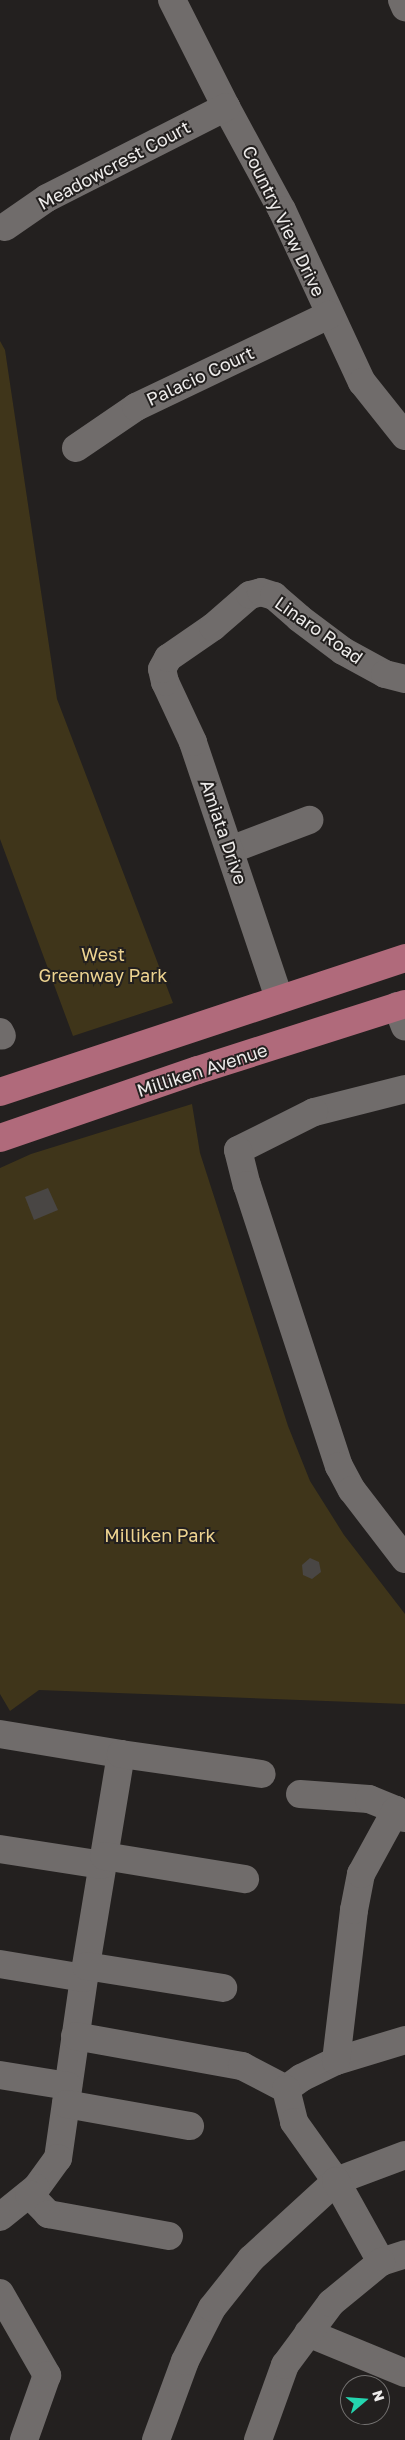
<!DOCTYPE html>
<style>
body{margin:0}
#map{position:relative;width:405px;height:2440px;overflow:hidden;background:#23201f;font-family:"Golos Text",sans-serif}
div>[style]{position:absolute}
.green>*{inset:0;background:#3f351a}
.building>*{inset:0;background:#494644}
.minor>*{height:28px;margin:-14px;padding:0 14px;transform-origin:14px;border-radius:14px;background:#706c6b}
.major>*{height:28px;margin:-14px;padding:0 14px;transform-origin:14px;border-radius:14px;background:#b06a7b}
span{translate:-50% -50%;white-space:nowrap;text-align:center;line-height:1.15;-webkit-text-stroke:4px #23201f;paint-order:stroke}
.street-label{font-size:18px;color:#eeeceb}
.park-label{font-size:18px;color:#edd390}
.north{position:absolute;left:340px;top:2375px;width:50px;height:50px;box-sizing:border-box;background:#23201f;border:1px solid #747271;border-radius:50%;rotate:72deg;font-size:14px;font-weight:700;line-height:20px;text-align:center;color:#eeeceb}
.north::after{content:'';display:block;margin:auto;width:18px;height:22px;background:#24d5af;clip-path:polygon(50% 0,100% 100%,50% 72%,0 100%)}
</style>
<div id="map">
<div class="green">
<i style="clip-path:polygon(0 341px,5px 350px,57px 699px,173px 1003px,73px 1036px,0 839px)"></i>
<i style="clip-path:polygon(192px 1104px,200px 1153px,288px 1426px,310px 1481px,344px 1535px,405px 1614px,405px 1704px,39px 1690px,10px 1711px,0 1694px,0 1168px,31px 1154px)"></i>
</div>
<div class="building">
<i style="clip-path:polygon(48px 1188px,58px 1210px,34px 1220px,25px 1197px)"></i>
<i style="clip-path:polygon(310px 1558px,319px 1562px,321px 1572px,312px 1579px,303px 1575px,302px 1565px)"></i>
</div>
<div class="minor">
<i style="left:172px;top:0;width:120px;rotate:63.2deg"></i>
<i style="left:226px;top:107px;width:117px;rotate:61.5deg"></i>
<i style="left:282px;top:210px;width:190px;rotate:65.1deg"></i>
<i style="left:362px;top:382px;width:69px;rotate:51.5deg"></i>
<i style="left:402px;top:0;width:8px;rotate:67deg"></i>
<i style="left:5px;top:227px;width:51px;rotate:-34.6deg"></i>
<i style="left:47px;top:198px;width:201px;rotate:-26.9deg"></i>
<i style="left:76px;top:448px;width:73px;rotate:-34.3deg"></i>
<i style="left:136px;top:407px;width:214px;rotate:-25.5deg"></i>
<i style="left:230px;top:850px;width:85px;rotate:-20.8deg"></i>
<i style="left:279px;top:998px;width:270px;rotate:-108.6deg"></i>
<i style="left:193px;top:742px;width:66px;rotate:-115deg"></i>
<i style="left:165px;top:682px;width:13px;rotate:-103deg"></i>
<i style="left:162px;top:669px;width:13px;rotate:-61deg"></i>
<i style="left:168px;top:658px;width:55px;rotate:-34.6deg"></i>
<i style="left:213px;top:627px;width:49px;rotate:-40.9deg"></i>
<i style="left:250px;top:595px;width:11px;rotate:-15deg"></i>
<i style="left:261px;top:592px;width:14px;rotate:17deg"></i>
<i style="left:274px;top:596px;width:33px;rotate:41deg"></i>
<i style="left:299px;top:618px;width:55px;rotate:36.9deg"></i>
<i style="left:343px;top:651px;width:48px;rotate:28.7deg"></i>
<i style="left:385px;top:674px;width:21px;rotate:14deg"></i>
<i style="left:397px;top:1006px;width:22px;rotate:69deg"></i>
<i style="left:0;top:1032px;width:4px;rotate:63deg"></i>
<i style="left:405px;top:1089px;width:94px;rotate:165.8deg"></i>
<i style="left:314px;top:1112px;width:85px;rotate:153.4deg"></i>
<i style="left:238px;top:1150px;width:36px;rotate:76deg"></i>
<i style="left:247px;top:1185px;width:296px;rotate:71.9deg"></i>
<i style="left:339px;top:1466px;width:27px;rotate:62deg"></i>
<i style="left:352px;top:1490px;width:87px;rotate:52.5deg"></i>
<i style="left:0;top:1734px;width:123px;rotate:9.4deg"></i>
<i style="left:121px;top:1754px;width:227px;rotate:99.4deg"></i>
<i style="left:84px;top:1978px;width:182px;rotate:98.2deg"></i>
<i style="left:58px;top:2158px;width:37px;rotate:126deg"></i>
<i style="left:36px;top:2188px;width:46px;rotate:141.1deg"></i>
<i style="left:121px;top:1754px;width:142px;rotate:8.1deg"></i>
<i style="left:300px;top:1794px;width:69px;rotate:4.1deg"></i>
<i style="left:369px;top:1799px;width:29px;rotate:22deg"></i>
<i style="left:396px;top:1810px;width:12px;rotate:42deg"></i>
<i style="left:0;top:1849px;width:103px;rotate:8.9deg"></i>
<i style="left:104px;top:1856px;width:143px;rotate:9.3deg"></i>
<i style="left:0;top:1964px;width:85px;rotate:9.5deg"></i>
<i style="left:86px;top:1966px;width:139px;rotate:9.1deg"></i>
<i style="left:75px;top:2036px;width:170px;rotate:10.2deg"></i>
<i style="left:242px;top:2066px;width:50px;rotate:27.6deg"></i>
<i style="left:286px;top:2089px;width:19px;rotate:-36deg"></i>
<i style="left:301px;top:2078px;width:39px;rotate:-26deg"></i>
<i style="left:336px;top:2061px;width:72px;rotate:-16.9deg"></i>
<i style="left:336px;top:2061px;width:152px;rotate:-83.2deg"></i>
<i style="left:354px;top:1910px;width:37px;rotate:-79deg"></i>
<i style="left:361px;top:1874px;width:73px;rotate:-61.3deg"></i>
<i style="left:0;top:2075px;width:69px;rotate:9.2deg"></i>
<i style="left:286px;top:2089px;width:34px;rotate:76deg"></i>
<i style="left:294px;top:2122px;width:72px;rotate:54.6deg"></i>
<i style="left:336px;top:2181px;width:74px;rotate:-20.6deg"></i>
<i style="left:66px;top:2104px;width:126px;rotate:10.1deg"></i>
<i style="left:29px;top:2194px;width:28px;rotate:46deg"></i>
<i style="left:48px;top:2214px;width:123px;rotate:10.3deg"></i>
<i style="left:0;top:2293px;width:95px;rotate:60.2deg"></i>
<i style="left:47px;top:2375px;width:69px;rotate:109.5deg"></i>
<i style="left:308px;top:2333px;width:105px;rotate:22.4deg"></i>
<i style="left:156px;top:2440px;width:84px;rotate:-69.8deg"></i>
<i style="left:185px;top:2361px;width:59px;rotate:-63deg"></i>
<i style="left:212px;top:2308px;width:63px;rotate:-51.5deg"></i>
<i style="left:251px;top:2259px;width:115px;rotate:-42.5deg"></i>
<i style="left:336px;top:2181px;width:93px;rotate:60.9deg"></i>
<i style="left:381px;top:2262px;width:25px;rotate:-18deg"></i>
<i style="left:258px;top:2440px;width:80px;rotate:-70.2deg"></i>
<i style="left:285px;top:2365px;width:77px;rotate:-53.4deg"></i>
<i style="left:331px;top:2303px;width:65px;rotate:-39.4deg"></i>
</div>
<div class="major">
<i style="left:0;top:1092px;width:427px;rotate:-18.3deg"></i>
<i style="left:0;top:1138px;width:209px;rotate:-19deg"></i>
<i style="left:198px;top:1070px;width:217px;rotate:-17.7deg"></i>
</div>
<div class="street-label">
<span style="left:114px;top:165px;rotate:-28deg">Meadowcrest Court</span>
<span style="left:284px;top:221px;rotate:64deg">Country View Drive</span>
<span style="left:200px;top:376px;rotate:-25deg">Palacio Court</span>
<span style="left:319px;top:630px;rotate:35deg">Linaro Road</span>
<span style="left:224px;top:832px;rotate:71deg">Amiata Drive</span>
<span style="left:202px;top:1070px;rotate:-18deg">Milliken Avenue</span>
</div>
<div class="park-label">
<span style="left:103px;top:965px">West<br>Greenway Park</span>
<span style="left:160px;top:1535px">Milliken Park</span>
</div>
<div class="north">N</div>
</div>
